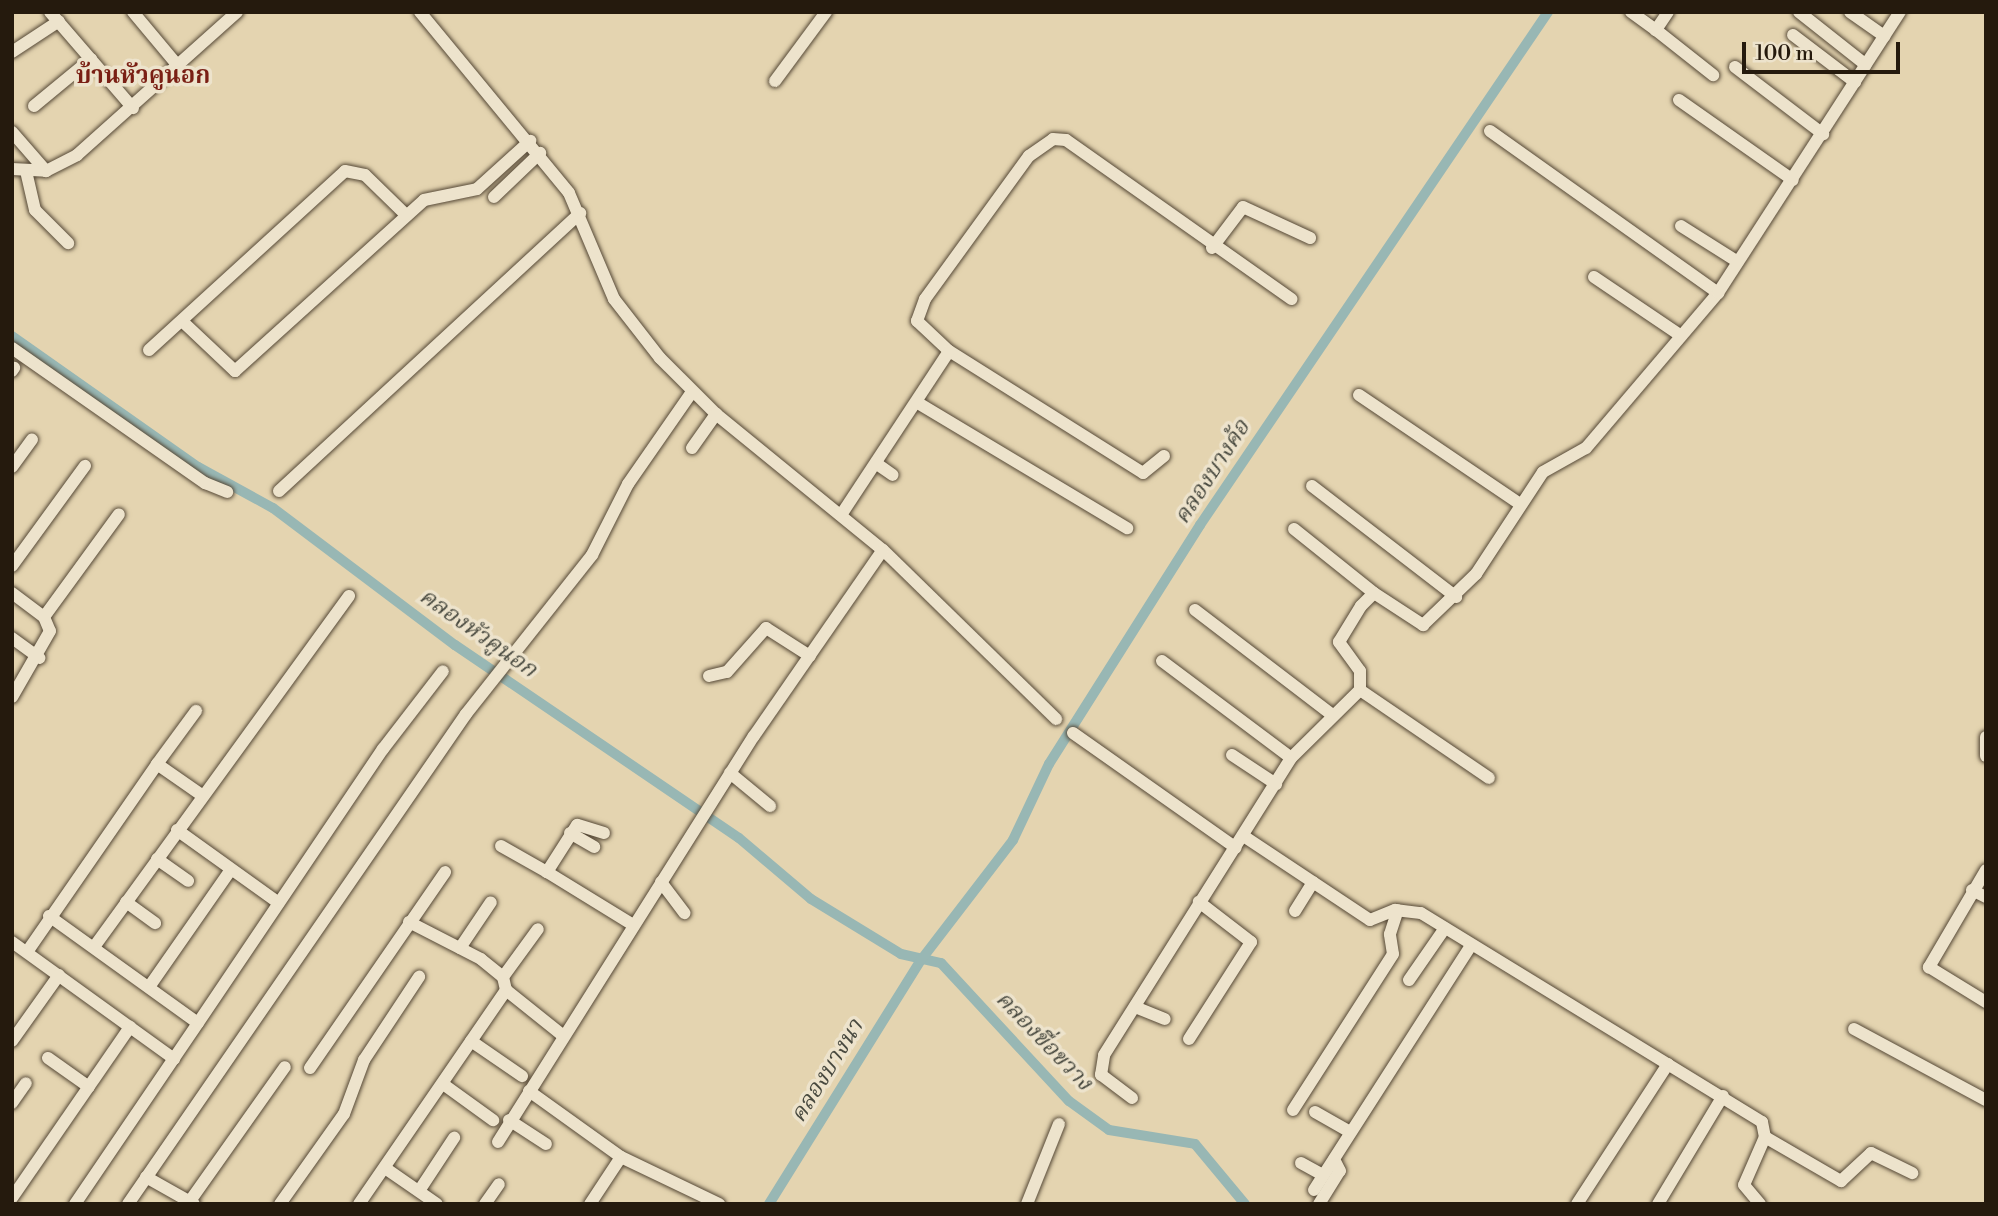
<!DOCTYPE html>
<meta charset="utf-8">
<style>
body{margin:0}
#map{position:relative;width:1998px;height:1216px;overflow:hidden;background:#e4d4b0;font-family:"Libre Bodoni","Noto Serif Thai",serif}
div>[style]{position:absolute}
.canal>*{height:10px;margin:-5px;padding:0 5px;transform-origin:5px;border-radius:5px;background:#98b7b4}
.roads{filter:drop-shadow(0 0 2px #554836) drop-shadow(0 0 2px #554836)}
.minor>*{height:12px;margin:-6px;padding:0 6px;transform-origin:6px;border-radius:6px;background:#ede3cc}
span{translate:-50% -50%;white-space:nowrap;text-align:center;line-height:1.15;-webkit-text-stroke:7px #ede3cc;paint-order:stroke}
.water-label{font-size:23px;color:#48493f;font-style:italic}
.quarter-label{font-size:24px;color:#7a1f14;font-weight:700}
.frame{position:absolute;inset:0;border:14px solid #251a0d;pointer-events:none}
.scale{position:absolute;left:1742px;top:42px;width:158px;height:32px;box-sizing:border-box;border:4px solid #251a0d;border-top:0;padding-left:9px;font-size:21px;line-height:24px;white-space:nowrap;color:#251a0d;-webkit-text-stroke:5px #ede3cc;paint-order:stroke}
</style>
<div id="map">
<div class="canal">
<i style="left:12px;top:336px;width:228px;rotate:35.2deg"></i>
<i style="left:198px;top:467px;width:85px;rotate:28.7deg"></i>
<i style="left:273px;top:508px;width:228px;rotate:37deg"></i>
<i style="left:455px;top:645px;width:343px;rotate:34.2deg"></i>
<i style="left:739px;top:838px;width:94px;rotate:40.3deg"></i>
<i style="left:811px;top:899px;width:105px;rotate:31.4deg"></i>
<i style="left:901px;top:954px;width:41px;rotate:12.7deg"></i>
<i style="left:941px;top:963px;width:188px;rotate:47.2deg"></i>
<i style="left:1069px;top:1101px;width:49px;rotate:35.9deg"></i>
<i style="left:1109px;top:1130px;width:87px;rotate:9.2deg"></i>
<i style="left:1195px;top:1144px;width:78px;rotate:50.2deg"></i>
<i style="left:769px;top:1204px;width:287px;rotate:-58.1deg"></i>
<i style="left:921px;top:960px;width:151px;rotate:-52.5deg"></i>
<i style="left:1013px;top:840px;width:84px;rotate:-64.7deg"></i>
<i style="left:1049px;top:764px;width:283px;rotate:-57.7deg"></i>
<i style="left:1200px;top:525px;width:620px;rotate:-55.85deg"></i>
</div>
<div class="roads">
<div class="minor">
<i style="left:50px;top:12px;width:127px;rotate:49.2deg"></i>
<i style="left:133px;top:12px;width:72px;rotate:50.1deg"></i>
<i style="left:420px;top:12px;width:234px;rotate:50.5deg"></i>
<i style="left:569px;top:193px;width:115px;rotate:67deg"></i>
<i style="left:614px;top:299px;width:75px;rotate:52.1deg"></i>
<i style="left:660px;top:358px;width:79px;rotate:45deg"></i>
<i style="left:716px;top:414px;width:215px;rotate:39.2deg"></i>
<i style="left:883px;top:550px;width:242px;rotate:44.3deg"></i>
<i style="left:1631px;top:12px;width:31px;rotate:36deg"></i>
<i style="left:1668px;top:12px;width:22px;rotate:124deg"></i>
<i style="left:1656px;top:30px;width:73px;rotate:38.3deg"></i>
<i style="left:1799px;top:12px;width:85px;rotate:38.3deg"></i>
<i style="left:1850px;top:12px;width:42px;rotate:35.2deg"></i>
<i style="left:1793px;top:35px;width:78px;rotate:37.2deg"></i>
<i style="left:12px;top:52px;width:56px;rotate:-33.4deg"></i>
<i style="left:1735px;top:67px;width:111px;rotate:37.3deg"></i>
<i style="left:775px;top:81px;width:86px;rotate:-53.5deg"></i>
<i style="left:1679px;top:100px;width:139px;rotate:35.1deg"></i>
<i style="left:34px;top:106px;width:74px;rotate:-39.5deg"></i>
<i style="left:1490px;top:131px;width:280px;rotate:35.4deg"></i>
<i style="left:12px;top:132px;width:52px;rotate:48.9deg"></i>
<i style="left:12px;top:169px;width:34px;rotate:3deg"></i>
<i style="left:46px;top:171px;width:35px;rotate:-27deg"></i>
<i style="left:77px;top:155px;width:215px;rotate:-41.8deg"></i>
<i style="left:26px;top:171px;width:40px;rotate:77deg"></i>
<i style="left:35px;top:210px;width:47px;rotate:45deg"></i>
<i style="left:494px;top:197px;width:64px;rotate:-43.7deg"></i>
<i style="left:1681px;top:226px;width:67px;rotate:32.3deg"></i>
<i style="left:1212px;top:248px;width:51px;rotate:-52.9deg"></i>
<i style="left:1243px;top:207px;width:74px;rotate:24.8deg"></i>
<i style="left:1594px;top:277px;width:104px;rotate:34deg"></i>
<i style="left:182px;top:321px;width:73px;rotate:43.3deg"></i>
<i style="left:235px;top:371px;width:255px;rotate:-42.1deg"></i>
<i style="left:424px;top:200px;width:54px;rotate:-11.7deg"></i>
<i style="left:477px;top:189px;width:72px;rotate:-42.2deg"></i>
<i style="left:12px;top:348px;width:236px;rotate:35deg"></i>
<i style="left:205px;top:483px;width:24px;rotate:22deg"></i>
<i style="left:149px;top:350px;width:265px;rotate:-42.4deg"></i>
<i style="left:345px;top:171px;width:20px;rotate:11deg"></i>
<i style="left:365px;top:175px;width:57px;rotate:44.3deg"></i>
<i style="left:12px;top:371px;width:4px;rotate:-56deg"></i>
<i style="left:1359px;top:395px;width:194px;rotate:34.1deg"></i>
<i style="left:918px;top:403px;width:244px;rotate:30.9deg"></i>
<i style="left:692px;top:448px;width:42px;rotate:-54.8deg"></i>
<i style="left:1164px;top:456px;width:27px;rotate:141deg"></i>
<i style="left:1143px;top:473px;width:229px;rotate:-147.8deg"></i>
<i style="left:949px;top:351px;width:44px;rotate:-136.8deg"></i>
<i style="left:917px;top:321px;width:23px;rotate:-70deg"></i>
<i style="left:925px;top:299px;width:177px;rotate:-54deg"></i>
<i style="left:1029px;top:156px;width:29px;rotate:-35deg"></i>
<i style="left:1053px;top:139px;width:13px;rotate:4deg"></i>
<i style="left:1066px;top:140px;width:276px;rotate:35.2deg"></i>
<i style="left:877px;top:464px;width:19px;rotate:35deg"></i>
<i style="left:12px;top:467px;width:34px;rotate:-54deg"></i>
<i style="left:1312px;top:486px;width:182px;rotate:37.6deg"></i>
<i style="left:279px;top:491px;width:410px;rotate:-42.7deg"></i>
<i style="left:841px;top:515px;width:196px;rotate:-56.6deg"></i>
<i style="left:1294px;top:529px;width:102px;rotate:38.7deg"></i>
<i style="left:12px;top:566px;width:124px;rotate:-53.9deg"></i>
<i style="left:12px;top:593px;width:40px;rotate:37deg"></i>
<i style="left:44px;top:617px;width:15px;rotate:67deg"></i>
<i style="left:50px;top:631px;width:76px;rotate:119.9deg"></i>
<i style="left:1195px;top:610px;width:171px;rotate:37.4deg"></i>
<i style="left:44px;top:617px;width:127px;rotate:-53.9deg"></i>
<i style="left:12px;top:638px;width:34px;rotate:36deg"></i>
<i style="left:1162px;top:661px;width:161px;rotate:36.9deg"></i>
<i style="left:709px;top:676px;width:18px;rotate:-13deg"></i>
<i style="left:727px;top:672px;width:59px;rotate:-48.4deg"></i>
<i style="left:766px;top:628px;width:52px;rotate:32.5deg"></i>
<i style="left:1360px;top:690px;width:156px;rotate:34.3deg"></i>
<i style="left:1073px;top:733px;width:199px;rotate:35.2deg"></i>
<i style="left:1986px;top:737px;width:19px;rotate:90deg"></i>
<i style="left:1232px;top:755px;width:53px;rotate:33.4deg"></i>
<i style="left:157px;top:764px;width:66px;rotate:-53.7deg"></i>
<i style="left:730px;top:773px;width:52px;rotate:39.5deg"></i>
<i style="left:177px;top:830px;width:125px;rotate:35.6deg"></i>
<i style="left:570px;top:833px;width:28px;rotate:30deg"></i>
<i style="left:604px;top:833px;width:28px;rotate:-163deg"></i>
<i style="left:577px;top:825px;width:56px;rotate:122.6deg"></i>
<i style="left:547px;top:872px;width:101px;rotate:31.6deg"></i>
<i style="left:1245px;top:837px;width:150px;rotate:33.6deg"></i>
<i style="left:1370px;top:920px;width:27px;rotate:-22deg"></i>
<i style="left:1395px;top:910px;width:26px;rotate:7deg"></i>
<i style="left:1421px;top:913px;width:400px;rotate:31.5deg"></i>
<i style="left:1762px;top:1122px;width:15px;rotate:79deg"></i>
<i style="left:1765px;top:1137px;width:52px;rotate:113.6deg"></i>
<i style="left:1744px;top:1185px;width:25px;rotate:50deg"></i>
<i style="left:501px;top:846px;width:53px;rotate:29.5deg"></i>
<i style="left:157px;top:859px;width:38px;rotate:35deg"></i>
<i style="left:1986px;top:870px;width:113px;rotate:120.4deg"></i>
<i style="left:1929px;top:967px;width:67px;rotate:31.6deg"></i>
<i style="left:661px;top:882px;width:39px;rotate:53deg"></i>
<i style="left:1972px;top:890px;width:16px;rotate:27deg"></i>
<i style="left:126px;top:902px;width:36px;rotate:36deg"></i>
<i style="left:1295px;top:911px;width:34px;rotate:-58deg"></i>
<i style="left:49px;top:916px;width:183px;rotate:35.7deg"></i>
<i style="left:198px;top:1023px;width:219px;rotate:124.2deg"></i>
<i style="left:12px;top:942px;width:200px;rotate:35.8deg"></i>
<i style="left:94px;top:947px;width:434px;rotate:-54deg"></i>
<i style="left:460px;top:948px;width:55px;rotate:-56deg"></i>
<i style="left:27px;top:952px;width:229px;rotate:-55.3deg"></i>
<i style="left:157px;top:764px;width:56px;rotate:34.8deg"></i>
<i style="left:503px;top:977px;width:59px;rotate:-53.9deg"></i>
<i style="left:1409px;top:980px;width:63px;rotate:-55.3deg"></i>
<i style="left:149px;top:987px;width:141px;rotate:-55.1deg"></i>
<i style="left:506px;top:990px;width:70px;rotate:38.7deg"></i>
<i style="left:1135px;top:1007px;width:32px;rotate:22deg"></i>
<i style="left:198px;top:1023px;width:331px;rotate:-56deg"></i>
<i style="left:383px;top:749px;width:98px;rotate:-52.4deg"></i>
<i style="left:1854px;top:1029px;width:150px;rotate:28.3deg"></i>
<i style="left:1189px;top:1039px;width:115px;rotate:-57.4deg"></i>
<i style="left:1251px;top:942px;width:66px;rotate:-142.4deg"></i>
<i style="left:12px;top:1041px;width:81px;rotate:-54.5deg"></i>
<i style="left:471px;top:1041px;width:62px;rotate:34.5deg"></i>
<i style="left:48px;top:1058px;width:50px;rotate:35.3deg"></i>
<i style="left:310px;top:1068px;width:238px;rotate:-55.4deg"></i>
<i style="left:443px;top:1084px;width:62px;rotate:35.8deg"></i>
<i style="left:529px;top:1091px;width:113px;rotate:35.7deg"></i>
<i style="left:621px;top:1157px;width:109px;rotate:25.6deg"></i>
<i style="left:1132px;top:1098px;width:39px;rotate:-143deg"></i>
<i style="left:1101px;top:1075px;width:20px;rotate:-81deg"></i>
<i style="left:1104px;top:1055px;width:351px;rotate:-57.8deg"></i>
<i style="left:1291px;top:758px;width:97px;rotate:-44.6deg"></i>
<i style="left:1360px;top:690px;width:19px;rotate:-90deg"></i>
<i style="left:1360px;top:671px;width:36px;rotate:-126deg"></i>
<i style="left:1339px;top:642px;width:42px;rotate:-58.6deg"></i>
<i style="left:1361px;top:606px;width:18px;rotate:-45deg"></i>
<i style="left:1374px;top:593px;width:59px;rotate:33.1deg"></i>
<i style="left:1423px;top:625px;width:74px;rotate:-43.9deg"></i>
<i style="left:1476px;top:574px;width:122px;rotate:-56.7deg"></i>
<i style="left:1543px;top:472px;width:49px;rotate:-29.2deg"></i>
<i style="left:1586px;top:448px;width:204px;rotate:-49.6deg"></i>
<i style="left:1718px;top:293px;width:335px;rotate:-57.1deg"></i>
<i style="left:12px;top:1103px;width:24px;rotate:-55deg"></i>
<i style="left:1293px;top:1110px;width:185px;rotate:-57.3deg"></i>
<i style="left:1393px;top:954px;width:20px;rotate:-99deg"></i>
<i style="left:1390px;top:934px;width:25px;rotate:-72deg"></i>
<i style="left:1315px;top:1112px;width:40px;rotate:29.7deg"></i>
<i style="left:509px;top:1120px;width:44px;rotate:33deg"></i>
<i style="left:1765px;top:1137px;width:88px;rotate:30.1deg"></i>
<i style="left:1841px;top:1181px;width:41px;rotate:-43deg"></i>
<i style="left:1871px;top:1153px;width:46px;rotate:26deg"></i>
<i style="left:498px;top:1142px;width:480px;rotate:-57.8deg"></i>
<i style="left:754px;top:736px;width:226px;rotate:-55.3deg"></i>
<i style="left:1301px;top:1163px;width:25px;rotate:29deg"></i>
<i style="left:385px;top:1168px;width:63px;rotate:34.7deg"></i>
<i style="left:146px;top:1177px;width:55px;rotate:29.4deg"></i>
<i style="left:1314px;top:1190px;width:291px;rotate:-57.3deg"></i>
<i style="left:419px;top:1191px;width:64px;rotate:-56.6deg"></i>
<i style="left:12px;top:1198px;width:208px;rotate:-55.4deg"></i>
<i style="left:190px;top:1201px;width:164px;rotate:-54.7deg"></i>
<i style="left:128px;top:1204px;width:595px;rotate:-55.4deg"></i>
<i style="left:466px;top:714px;width:203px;rotate:-51.6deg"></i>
<i style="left:592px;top:555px;width:80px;rotate:-63.1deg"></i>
<i style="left:628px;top:484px;width:112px;rotate:-55.2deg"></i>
<i style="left:280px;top:1204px;width:110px;rotate:-54.6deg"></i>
<i style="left:344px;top:1114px;width:58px;rotate:-69.7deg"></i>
<i style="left:364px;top:1060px;width:100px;rotate:-56.5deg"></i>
<i style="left:359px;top:1204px;width:260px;rotate:-55.5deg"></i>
<i style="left:506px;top:990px;width:13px;rotate:-103deg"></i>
<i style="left:503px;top:977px;width:28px;rotate:-141deg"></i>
<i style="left:481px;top:959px;width:81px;rotate:-152.8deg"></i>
<i style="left:485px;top:1204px;width:24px;rotate:-55deg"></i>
<i style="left:590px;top:1204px;width:56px;rotate:-56.6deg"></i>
<i style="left:1027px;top:1204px;width:86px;rotate:-68.2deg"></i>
<i style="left:1319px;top:1204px;width:39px;rotate:-58deg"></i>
<i style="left:1340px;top:1171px;width:13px;rotate:-117deg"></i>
<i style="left:1577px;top:1204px;width:167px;rotate:-57deg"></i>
<i style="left:1658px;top:1204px;width:126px;rotate:-59deg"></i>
</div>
</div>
<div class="water-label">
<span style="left:1212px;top:472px;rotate:-57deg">คลองบางค้อ</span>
<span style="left:478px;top:633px;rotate:35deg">คลองหัวคูนอก</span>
<span style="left:1044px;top:1041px;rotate:46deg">คลองขื่อขวาง</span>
<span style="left:827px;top:1071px;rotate:-58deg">คลองบางนา</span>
</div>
<div class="quarter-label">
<span style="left:143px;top:77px">บ้านหัวคูนอก</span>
</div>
<div class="frame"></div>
<div class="scale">100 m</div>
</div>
